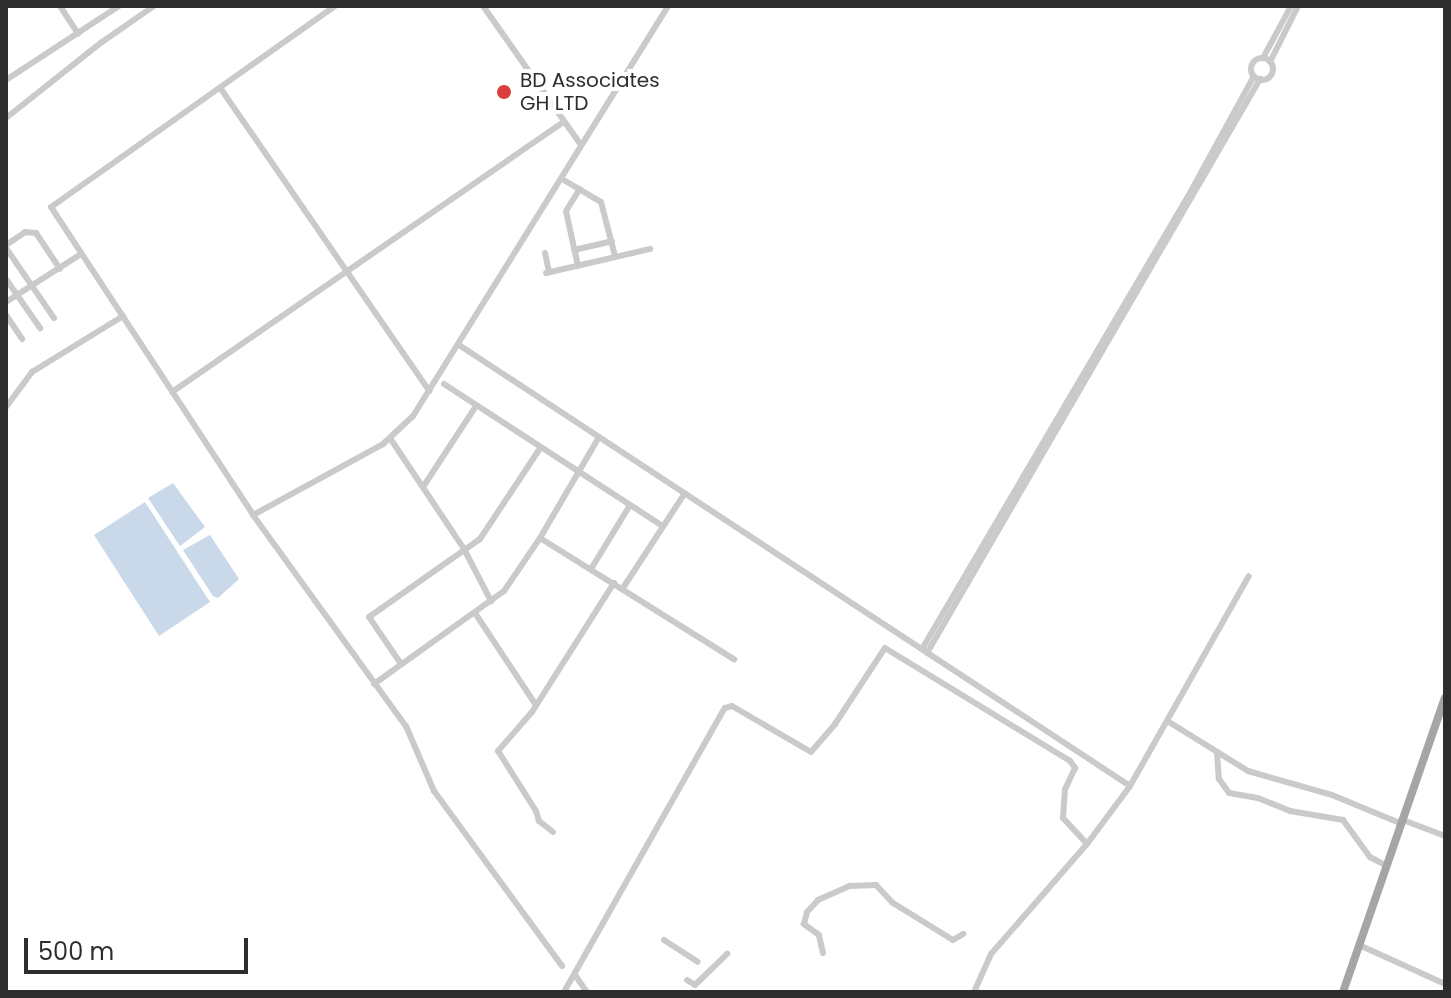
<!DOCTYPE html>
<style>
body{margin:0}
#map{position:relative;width:1451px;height:998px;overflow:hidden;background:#fff;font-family:Poppins,sans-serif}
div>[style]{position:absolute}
.water>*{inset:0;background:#c9d9e9}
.minor>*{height:6px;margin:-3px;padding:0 3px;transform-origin:3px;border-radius:3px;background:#cacaca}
.minor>.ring{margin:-3px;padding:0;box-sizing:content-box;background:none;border:6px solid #cacaca;border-radius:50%}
.major>*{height:8px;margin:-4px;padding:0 4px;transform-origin:4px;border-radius:4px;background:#a5a5a5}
.dots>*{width:22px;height:22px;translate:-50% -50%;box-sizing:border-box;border:4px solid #fff;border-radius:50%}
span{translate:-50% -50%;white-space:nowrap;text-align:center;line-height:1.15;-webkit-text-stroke:8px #fff;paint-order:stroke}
.poi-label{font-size:20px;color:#2d2d2d}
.left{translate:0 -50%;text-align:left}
.frame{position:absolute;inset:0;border:8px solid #2d2d2d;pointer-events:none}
.scale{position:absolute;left:24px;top:938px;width:224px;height:36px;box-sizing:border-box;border:4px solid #2d2d2d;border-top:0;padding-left:10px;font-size:24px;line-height:28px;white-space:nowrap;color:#2d2d2d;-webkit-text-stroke:6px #fff;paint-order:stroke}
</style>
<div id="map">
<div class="water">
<i style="clip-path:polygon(173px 483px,205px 527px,180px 546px,148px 498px)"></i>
<i style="clip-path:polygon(145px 502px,210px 602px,159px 636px,94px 535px)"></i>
<i style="clip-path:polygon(210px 535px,239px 579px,218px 598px,213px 596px,183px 550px)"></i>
</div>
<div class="minor">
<i style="left:60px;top:6px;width:33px;rotate:57deg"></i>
<i style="left:335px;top:6px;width:348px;rotate:144.7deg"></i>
<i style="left:51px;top:207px;width:368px;rotate:56.7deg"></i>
<i style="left:253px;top:515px;width:148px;rotate:-28.6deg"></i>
<i style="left:383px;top:444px;width:41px;rotate:-43deg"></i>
<i style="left:413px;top:416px;width:483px;rotate:-58.1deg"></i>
<i style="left:483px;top:6px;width:170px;rotate:54.8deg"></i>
<i style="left:1263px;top:58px;width:59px;rotate:-61.7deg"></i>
<i class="ring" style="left:1251px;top:58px;width:16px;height:16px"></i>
<i style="left:1270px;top:62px;width:63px;rotate:-63.4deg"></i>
<i style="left:6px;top:80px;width:135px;rotate:-33.2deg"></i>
<i style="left:221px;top:89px;width:367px;rotate:55.4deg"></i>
<i style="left:6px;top:118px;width:122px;rotate:-38.4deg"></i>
<i style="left:102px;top:42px;width:63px;rotate:-34.7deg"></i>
<i style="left:562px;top:179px;width:45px;rotate:30.5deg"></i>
<i style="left:601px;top:202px;width:56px;rotate:75.5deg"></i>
<i style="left:6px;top:245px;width:23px;rotate:-34deg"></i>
<i style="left:25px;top:232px;width:11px;rotate:5deg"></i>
<i style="left:36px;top:233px;width:43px;rotate:56.3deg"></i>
<i style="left:6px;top:248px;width:85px;rotate:55.6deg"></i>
<i style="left:574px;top:250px;width:39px;rotate:-13deg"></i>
<i style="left:545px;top:253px;width:19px;rotate:78deg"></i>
<i style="left:578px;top:266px;width:56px;rotate:-102.3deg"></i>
<i style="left:566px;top:211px;width:26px;rotate:-58deg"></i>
<i style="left:546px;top:273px;width:107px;rotate:-13deg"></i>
<i style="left:6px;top:279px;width:60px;rotate:55.2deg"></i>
<i style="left:6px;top:302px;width:89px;rotate:-32.6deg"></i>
<i style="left:6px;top:315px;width:29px;rotate:56deg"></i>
<i style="left:459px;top:345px;width:803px;rotate:33.31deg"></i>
<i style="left:444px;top:384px;width:261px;rotate:33deg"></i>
<i style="left:172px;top:392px;width:476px;rotate:-34.6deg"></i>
<i style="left:6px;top:407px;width:44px;rotate:-53.4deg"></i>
<i style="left:32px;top:372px;width:107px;rotate:-31.6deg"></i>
<i style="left:390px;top:438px;width:133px;rotate:56.3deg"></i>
<i style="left:464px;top:549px;width:59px;rotate:62.6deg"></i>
<i style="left:423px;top:487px;width:97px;rotate:-56.8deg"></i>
<i style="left:253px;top:515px;width:261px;rotate:54.1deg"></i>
<i style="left:406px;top:726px;width:71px;rotate:66.7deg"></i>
<i style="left:434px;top:791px;width:217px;rotate:53.8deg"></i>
<i style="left:540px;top:538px;width:229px;rotate:32deg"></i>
<i style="left:591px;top:569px;width:75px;rotate:-58.6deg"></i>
<i style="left:623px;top:588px;width:113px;rotate:-56.9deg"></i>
<i style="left:475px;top:613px;width:110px;rotate:56.5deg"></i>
<i style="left:922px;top:649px;width:531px;rotate:-59.57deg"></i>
<i style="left:1191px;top:191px;width:131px;rotate:-61.3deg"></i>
<i style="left:927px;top:653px;width:664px;rotate:-59.88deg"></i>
<i style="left:401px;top:664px;width:57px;rotate:-124.2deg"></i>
<i style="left:369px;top:617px;width:136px;rotate:-35.1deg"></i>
<i style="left:480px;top:539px;width:110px;rotate:-56.5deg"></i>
<i style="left:374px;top:684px;width:160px;rotate:-35.6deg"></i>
<i style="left:504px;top:591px;width:64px;rotate:-55.8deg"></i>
<i style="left:540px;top:538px;width:117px;rotate:-59.7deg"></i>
<i style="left:1169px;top:722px;width:93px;rotate:31.8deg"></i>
<i style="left:1248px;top:771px;width:87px;rotate:15.9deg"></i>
<i style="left:1332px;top:795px;width:76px;rotate:22.5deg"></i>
<i style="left:1217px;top:753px;width:26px;rotate:86deg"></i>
<i style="left:1219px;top:779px;width:17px;rotate:54deg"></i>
<i style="left:1229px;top:793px;width:29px;rotate:10deg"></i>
<i style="left:1258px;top:798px;width:35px;rotate:22deg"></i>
<i style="left:1290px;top:811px;width:54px;rotate:9.6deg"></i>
<i style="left:1343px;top:820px;width:46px;rotate:53.9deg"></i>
<i style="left:1370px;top:857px;width:19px;rotate:28deg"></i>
<i style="left:1403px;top:820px;width:45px;rotate:20.9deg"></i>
<i style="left:553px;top:832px;width:18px;rotate:-142deg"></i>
<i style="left:539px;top:821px;width:10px;rotate:-107deg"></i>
<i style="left:536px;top:811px;width:71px;rotate:-122.3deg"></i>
<i style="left:498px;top:751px;width:52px;rotate:-48.9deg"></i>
<i style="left:532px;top:712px;width:153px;rotate:-57.6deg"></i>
<i style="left:664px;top:940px;width:40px;rotate:32.9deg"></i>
<i style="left:1359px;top:945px;width:94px;rotate:24.4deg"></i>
<i style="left:823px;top:953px;width:18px;rotate:-103deg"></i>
<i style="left:819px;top:935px;width:19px;rotate:-144deg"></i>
<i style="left:804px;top:924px;width:12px;rotate:-76deg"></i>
<i style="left:807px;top:912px;width:16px;rotate:-47deg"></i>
<i style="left:818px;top:900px;width:35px;rotate:-24deg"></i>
<i style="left:850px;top:886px;width:26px;rotate:-2deg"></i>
<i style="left:876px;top:885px;width:25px;rotate:47deg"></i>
<i style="left:893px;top:903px;width:70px;rotate:31.7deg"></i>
<i style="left:953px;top:940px;width:12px;rotate:-31deg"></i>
<i style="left:575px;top:975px;width:21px;rotate:55deg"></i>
<i style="left:687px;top:980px;width:9px;rotate:32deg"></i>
<i style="left:695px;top:985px;width:45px;rotate:-44.1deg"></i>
<i style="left:564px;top:992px;width:326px;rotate:-60.5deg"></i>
<i style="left:725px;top:708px;width:7px;rotate:-16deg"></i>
<i style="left:732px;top:706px;width:91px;rotate:30.2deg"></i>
<i style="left:811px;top:752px;width:37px;rotate:-49deg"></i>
<i style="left:835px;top:724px;width:91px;rotate:-56.7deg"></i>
<i style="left:885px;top:648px;width:217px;rotate:31.4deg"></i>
<i style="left:1070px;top:761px;width:9px;rotate:54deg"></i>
<i style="left:1075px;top:768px;width:23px;rotate:115deg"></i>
<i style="left:1065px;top:789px;width:29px;rotate:94deg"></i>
<i style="left:1063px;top:818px;width:35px;rotate:47deg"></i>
<i style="left:974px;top:992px;width:42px;rotate:-65.9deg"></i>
<i style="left:991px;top:954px;width:146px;rotate:-48.9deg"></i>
<i style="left:1087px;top:844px;width:72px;rotate:-53.4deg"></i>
<i style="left:1130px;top:786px;width:241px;rotate:-60.5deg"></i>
</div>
<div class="major">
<i style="left:1343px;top:992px;width:311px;rotate:-70.9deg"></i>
</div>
<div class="dots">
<i style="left:504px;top:92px;background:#d93e3a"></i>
</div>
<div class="poi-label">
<span class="left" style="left:520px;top:92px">BD Associates<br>GH LTD</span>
</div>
<div class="frame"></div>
<div class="scale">500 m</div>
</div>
